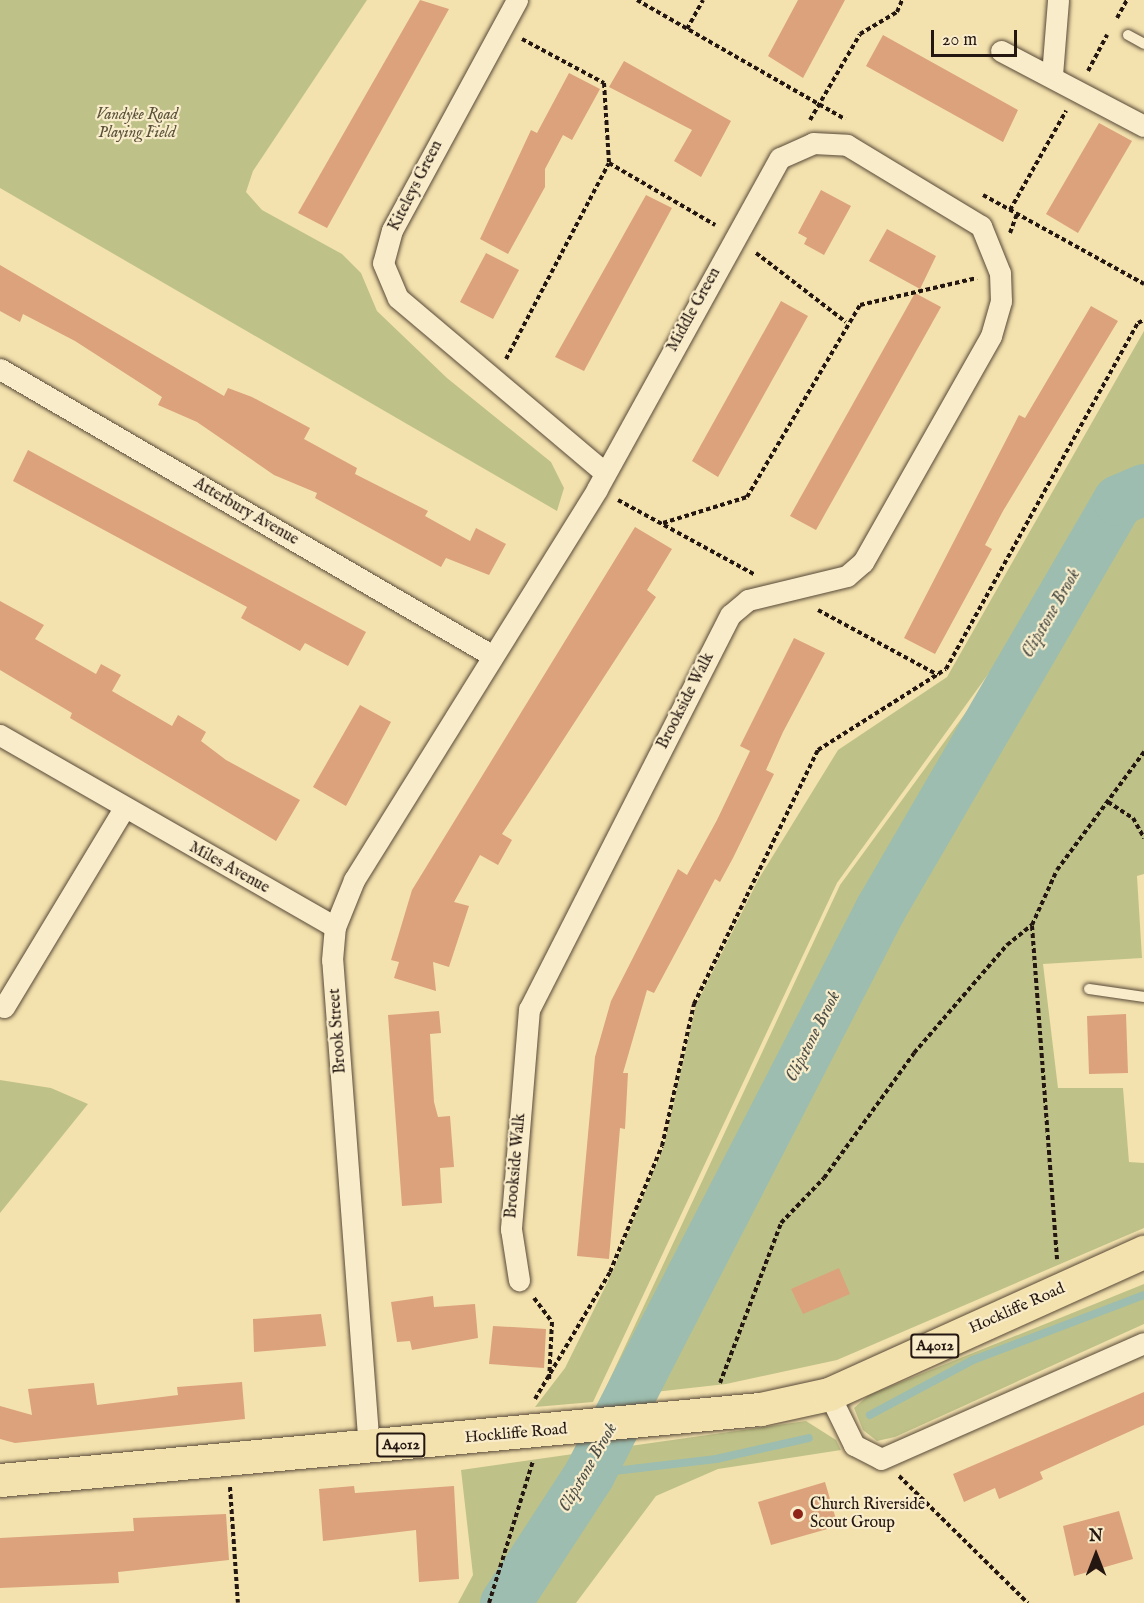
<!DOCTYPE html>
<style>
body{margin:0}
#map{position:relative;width:1144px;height:1603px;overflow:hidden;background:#f4e2ae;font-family:"IM FELL English",serif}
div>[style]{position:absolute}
.green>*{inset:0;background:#bfc288}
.stream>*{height:8px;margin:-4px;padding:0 4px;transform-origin:4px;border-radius:4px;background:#9cbdaf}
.river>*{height:51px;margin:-25.5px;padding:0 25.5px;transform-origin:25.5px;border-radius:25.5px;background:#9cbdaf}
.building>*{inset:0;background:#dba27b}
.path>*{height:4px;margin-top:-2px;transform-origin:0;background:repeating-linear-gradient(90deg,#241610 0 4.5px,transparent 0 7.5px)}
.roads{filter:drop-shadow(0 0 2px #584938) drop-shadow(0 0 2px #584938)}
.service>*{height:10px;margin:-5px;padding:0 5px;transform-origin:5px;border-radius:5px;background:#f8ecca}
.minor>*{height:21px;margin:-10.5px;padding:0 10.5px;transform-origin:10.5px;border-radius:10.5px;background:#f8ecca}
.primary>*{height:33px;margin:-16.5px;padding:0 16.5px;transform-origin:16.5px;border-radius:16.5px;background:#f4e2ae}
.dots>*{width:16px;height:16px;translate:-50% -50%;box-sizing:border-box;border:3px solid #f8ecca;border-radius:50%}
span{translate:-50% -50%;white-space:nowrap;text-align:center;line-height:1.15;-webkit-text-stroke:4.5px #f8ecca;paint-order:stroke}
.shield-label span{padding:2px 4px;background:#f8ecca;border:2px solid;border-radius:4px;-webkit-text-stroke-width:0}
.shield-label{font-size:15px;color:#241610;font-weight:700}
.park-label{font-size:16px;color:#5a523a;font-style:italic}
.street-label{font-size:16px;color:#241610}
.poi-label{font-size:16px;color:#241610}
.left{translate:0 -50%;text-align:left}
.water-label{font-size:18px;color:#4e5048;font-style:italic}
.north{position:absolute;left:1066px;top:1525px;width:60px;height:60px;-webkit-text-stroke:4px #f8ecca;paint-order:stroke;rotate:0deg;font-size:16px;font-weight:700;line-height:24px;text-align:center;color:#241610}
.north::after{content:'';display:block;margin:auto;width:21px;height:27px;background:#241610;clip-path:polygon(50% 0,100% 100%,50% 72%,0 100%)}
.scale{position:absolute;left:931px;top:30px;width:86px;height:27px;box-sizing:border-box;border:3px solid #241610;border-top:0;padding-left:8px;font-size:18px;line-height:21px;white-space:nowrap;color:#241610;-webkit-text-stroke:4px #f8ecca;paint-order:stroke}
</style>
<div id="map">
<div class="green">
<i style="clip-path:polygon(0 0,367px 0,253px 171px,246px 192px,262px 210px,342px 254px,361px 273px,377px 311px,447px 378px,551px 462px,564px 488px,557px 511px,0 188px)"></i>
<i style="clip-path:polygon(1144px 331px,1144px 487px,1115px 499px,837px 883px,593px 1402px,535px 1407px,565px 1368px,612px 1273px,664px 1146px,696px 1005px,758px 880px,838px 750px,947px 677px)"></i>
<i style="clip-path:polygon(1144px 491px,1144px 874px,1137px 876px,1142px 958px,1043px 964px,1058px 1088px,1123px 1088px,1129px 1162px,1144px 1163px,1144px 1228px,837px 1360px,726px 1384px,601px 1398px,840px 885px,1120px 501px)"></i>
<i style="clip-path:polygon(0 1080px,51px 1088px,88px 1104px,0 1213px)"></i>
<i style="clip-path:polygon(1144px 1284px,1144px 1324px,895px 1437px,877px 1441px,863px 1430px,854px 1408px,869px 1395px)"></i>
<i style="clip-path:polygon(806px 1421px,836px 1440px,841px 1450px,718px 1469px,656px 1496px,576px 1603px,458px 1603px,473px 1575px,461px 1470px)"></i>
</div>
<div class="stream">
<i style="left:870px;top:1415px;width:117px;rotate:-28.1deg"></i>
<i style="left:973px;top:1360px;width:183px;rotate:-20.8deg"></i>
<i style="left:589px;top:1474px;width:128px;rotate:-6.7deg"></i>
<i style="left:716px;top:1459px;width:95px;rotate:-12.7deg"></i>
</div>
<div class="river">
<i style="left:505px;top:1603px;width:154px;rotate:-56.9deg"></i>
<i style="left:589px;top:1474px;width:636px;rotate:-62.75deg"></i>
<i style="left:880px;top:909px;width:473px;rotate:-59.8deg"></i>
<i style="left:1118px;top:500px;width:28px;rotate:-23deg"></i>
</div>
<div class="building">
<i style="clip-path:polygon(420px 0,449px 9px,327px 228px,298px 213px)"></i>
<i style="clip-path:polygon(798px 0,845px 0,803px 78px,768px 56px)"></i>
<i style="clip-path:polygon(883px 35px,1018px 110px,1003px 142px,866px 66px)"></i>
<i style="clip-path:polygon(624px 61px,731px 121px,701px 177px,674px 161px,692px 130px,609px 87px)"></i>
<i style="clip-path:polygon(569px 73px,600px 89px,572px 140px,563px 135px,545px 169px,545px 187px,508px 254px,480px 239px,531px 130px,537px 133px)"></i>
<i style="clip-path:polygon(1099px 123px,1132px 141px,1078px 233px,1046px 214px)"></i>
<i style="clip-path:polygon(821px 190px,851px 206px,824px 255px,804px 244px,807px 238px,798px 233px)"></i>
<i style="clip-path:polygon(646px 195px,672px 208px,584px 371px,555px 357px)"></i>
<i style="clip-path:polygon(887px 229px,936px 256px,920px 289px,869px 261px)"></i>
<i style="clip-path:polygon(486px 253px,519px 270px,493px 319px,460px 302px)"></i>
<i style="clip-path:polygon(0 265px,224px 396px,228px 388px,252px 397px,310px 428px,304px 439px,357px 468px,355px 474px,428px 511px,425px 516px,470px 541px,476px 528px,506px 544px,489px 575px,446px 558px,441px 567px,315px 498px,317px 493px,274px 475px,197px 422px,158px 405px,162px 397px,75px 341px,23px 314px,20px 322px,0 311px)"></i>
<i style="clip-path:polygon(915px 293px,941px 307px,816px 530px,790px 516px)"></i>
<i style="clip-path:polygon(781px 301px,808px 316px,718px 477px,692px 461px)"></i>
<i style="clip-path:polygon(1091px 306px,1118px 321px,1003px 511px,985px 545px,992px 549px,935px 654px,904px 638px,1019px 415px,1025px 418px)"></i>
<i style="clip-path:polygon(28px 450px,366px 632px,348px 666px,305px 643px,300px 651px,241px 618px,247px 607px,13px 481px)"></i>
<i style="clip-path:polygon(635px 527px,672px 549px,647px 590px,656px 597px,502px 834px,512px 840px,498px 865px,480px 855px,454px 902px,469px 906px,449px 967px,433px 962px,436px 991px,394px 978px,399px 962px,391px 960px,412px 890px)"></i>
<i style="clip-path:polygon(0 601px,44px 625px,35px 639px,96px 674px,101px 664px,121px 675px,112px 691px,172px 726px,178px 715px,206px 732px,201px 741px,226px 760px,300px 800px,276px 841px,70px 718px,72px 713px,0 670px)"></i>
<i style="clip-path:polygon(794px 638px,825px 653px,783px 732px,766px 770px,774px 774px,733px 858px,720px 882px,715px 879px,654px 993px,647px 990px,623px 1073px,628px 1073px,625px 1129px,620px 1128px,609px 1259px,577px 1256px,595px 1057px,611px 1001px,678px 869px,687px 875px,717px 820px,750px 751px,740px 746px)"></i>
<i style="clip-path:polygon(360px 705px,391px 722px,346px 806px,313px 787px)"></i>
<i style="clip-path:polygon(439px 1011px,441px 1033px,430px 1034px,434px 1102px,438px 1117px,450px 1116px,454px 1167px,440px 1168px,442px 1203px,402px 1206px,388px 1015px)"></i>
<i style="clip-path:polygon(1126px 1014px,1128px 1073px,1089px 1074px,1087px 1016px)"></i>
<i style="clip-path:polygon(839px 1268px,850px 1294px,803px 1314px,791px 1289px)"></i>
<i style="clip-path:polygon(433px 1296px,434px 1307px,475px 1304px,478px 1338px,412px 1350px,410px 1341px,397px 1342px,391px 1302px)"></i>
<i style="clip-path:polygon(321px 1314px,326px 1346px,254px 1352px,253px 1319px)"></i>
<i style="clip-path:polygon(493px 1326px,546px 1329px,544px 1368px,489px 1364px)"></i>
<i style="clip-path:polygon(242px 1382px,245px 1419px,15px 1443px,0 1439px,0 1406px,32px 1415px,28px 1389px,94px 1383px,97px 1405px,178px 1395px,177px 1387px)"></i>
<i style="clip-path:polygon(1144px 1392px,1144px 1425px,1040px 1472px,1043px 1479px,1017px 1491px,999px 1499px,995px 1488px,964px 1502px,953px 1474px)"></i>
<i style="clip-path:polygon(825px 1482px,838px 1526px,771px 1545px,758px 1502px)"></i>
<i style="clip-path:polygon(354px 1486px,355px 1493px,454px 1486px,459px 1579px,419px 1582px,416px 1530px,323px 1541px,319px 1489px)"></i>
<i style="clip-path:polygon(1119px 1511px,1133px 1559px,1074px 1576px,1063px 1526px)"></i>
<i style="clip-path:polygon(226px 1514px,229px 1560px,118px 1572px,119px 1583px,0 1588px,0 1538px,134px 1531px,133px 1518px)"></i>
</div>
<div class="path">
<i style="left:637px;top:0;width:240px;rotate:29.8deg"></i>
<i style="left:1117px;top:18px;width:21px;rotate:-61deg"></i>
<i style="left:687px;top:29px;width:33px;rotate:-61deg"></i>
<i style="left:522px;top:39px;width:93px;rotate:28.2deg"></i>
<i style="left:604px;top:83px;width:80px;rotate:86.4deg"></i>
<i style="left:609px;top:163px;width:123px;rotate:30.3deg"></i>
<i style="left:1088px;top:71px;width:41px;rotate:-62.2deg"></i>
<i style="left:810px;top:120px;width:99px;rotate:-59.8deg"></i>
<i style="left:860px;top:34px;width:43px;rotate:-30.7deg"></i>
<i style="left:897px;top:12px;width:13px;rotate:-67deg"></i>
<i style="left:983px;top:195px;width:184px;rotate:28.9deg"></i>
<i style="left:1010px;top:210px;width:114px;rotate:-60.5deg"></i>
<i style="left:1010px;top:233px;width:20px;rotate:-70deg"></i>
<i style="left:756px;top:253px;width:113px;rotate:37.5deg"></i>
<i style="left:506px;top:359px;width:221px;rotate:-62.3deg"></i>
<i style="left:618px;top:500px;width:155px;rotate:28.6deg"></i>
<i style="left:663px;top:523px;width:88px;rotate:-17.2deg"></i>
<i style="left:747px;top:497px;width:223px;rotate:-59.5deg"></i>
<i style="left:860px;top:305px;width:120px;rotate:-13deg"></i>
<i style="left:818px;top:610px;width:136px;rotate:28.4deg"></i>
<i style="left:1108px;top:802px;width:30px;rotate:33deg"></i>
<i style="left:1133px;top:818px;width:23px;rotate:61deg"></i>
<i style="left:1032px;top:926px;width:334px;rotate:85.7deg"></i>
<i style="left:534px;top:1298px;width:30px;rotate:53deg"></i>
<i style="left:552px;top:1322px;width:59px;rotate:92.9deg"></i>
<i style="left:720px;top:1383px;width:171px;rotate:-69.1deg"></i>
<i style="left:781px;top:1223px;width:62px;rotate:-46.3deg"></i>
<i style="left:824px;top:1178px;width:154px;rotate:-54.2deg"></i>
<i style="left:914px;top:1053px;width:143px;rotate:-49.3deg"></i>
<i style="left:1007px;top:945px;width:32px;rotate:-39deg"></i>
<i style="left:1032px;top:925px;width:60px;rotate:-65.6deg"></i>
<i style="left:1057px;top:870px;width:147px;rotate:-53.6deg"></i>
<i style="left:535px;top:1399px;width:147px;rotate:-59.4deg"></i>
<i style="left:610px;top:1272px;width:136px;rotate:-67.6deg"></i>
<i style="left:662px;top:1146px;width:146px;rotate:-77.3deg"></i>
<i style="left:694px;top:1004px;width:283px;rotate:-64deg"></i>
<i style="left:818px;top:750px;width:151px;rotate:-32.3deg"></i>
<i style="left:946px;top:669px;width:396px;rotate:-61deg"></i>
<i style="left:1138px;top:323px;width:7px;rotate:-27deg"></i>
<i style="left:899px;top:1476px;width:181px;rotate:44.6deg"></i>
<i style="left:230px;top:1487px;width:116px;rotate:86.1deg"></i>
<i style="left:489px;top:1603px;width:149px;rotate:-72.8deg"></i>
</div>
<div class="roads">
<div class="service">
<i style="left:1128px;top:35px;width:18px;rotate:29deg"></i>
<i style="left:1089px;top:989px;width:56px;rotate:8.3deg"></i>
</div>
<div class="minor">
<i style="left:517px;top:0;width:262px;rotate:118.5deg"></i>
<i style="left:392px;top:230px;width:34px;rotate:105deg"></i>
<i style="left:383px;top:263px;width:38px;rotate:67deg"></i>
<i style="left:398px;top:298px;width:270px;rotate:40.2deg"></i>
<i style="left:1001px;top:51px;width:161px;rotate:27.7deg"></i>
<i style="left:1052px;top:75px;width:75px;rotate:-85.4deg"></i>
<i style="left:0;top:369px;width:570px;rotate:30.21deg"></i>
<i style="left:0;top:735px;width:386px;rotate:29.8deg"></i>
<i style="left:4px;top:1007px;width:232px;rotate:-58.9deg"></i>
<i style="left:829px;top:1394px;width:57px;rotate:63.9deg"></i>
<i style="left:854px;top:1445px;width:30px;rotate:27deg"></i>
<i style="left:881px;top:1459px;width:287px;rotate:-23.8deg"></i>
<i style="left:369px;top:1449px;width:490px;rotate:-94.3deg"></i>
<i style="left:332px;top:960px;width:33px;rotate:-85deg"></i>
<i style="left:335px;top:927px;width:51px;rotate:-68deg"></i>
<i style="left:354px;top:880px;width:460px;rotate:-58.1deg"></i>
<i style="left:597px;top:489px;width:378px;rotate:-61.1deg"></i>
<i style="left:780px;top:158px;width:36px;rotate:-24deg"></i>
<i style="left:813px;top:143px;width:34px;rotate:3deg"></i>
<i style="left:847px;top:145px;width:157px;rotate:31.2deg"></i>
<i style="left:981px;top:226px;width:51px;rotate:68deg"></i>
<i style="left:1000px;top:273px;width:28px;rotate:88deg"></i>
<i style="left:1001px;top:301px;width:36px;rotate:106deg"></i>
<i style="left:991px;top:336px;width:260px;rotate:119.5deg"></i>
<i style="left:863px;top:562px;width:21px;rotate:139deg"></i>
<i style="left:847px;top:576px;width:102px;rotate:166.4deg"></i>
<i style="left:748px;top:600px;width:23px;rotate:140deg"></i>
<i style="left:730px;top:615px;width:442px;rotate:117deg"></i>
<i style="left:529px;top:1009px;width:221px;rotate:94.7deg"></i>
<i style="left:511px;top:1229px;width:52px;rotate:81.1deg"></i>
</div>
<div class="primary">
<i style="left:0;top:1480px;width:763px;rotate:-5.34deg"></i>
<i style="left:760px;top:1409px;width:71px;rotate:-12.3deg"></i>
<i style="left:829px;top:1394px;width:346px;rotate:-24.3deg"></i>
</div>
</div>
<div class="dots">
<i style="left:798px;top:1514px;background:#8f2418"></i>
</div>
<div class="shield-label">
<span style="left:935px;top:1346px">A4012</span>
<span style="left:401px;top:1445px">A4012</span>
</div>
<div class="park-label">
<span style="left:137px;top:124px">Vandyke Road<br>Playing Field</span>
</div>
<div class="street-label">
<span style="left:416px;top:186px;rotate:-63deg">Kiteleys Green</span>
<span style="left:694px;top:310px;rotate:-61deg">Middle Green</span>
<span style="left:246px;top:512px;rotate:30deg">Atterbury Avenue</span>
<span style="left:686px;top:701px;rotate:-63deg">Brookside Walk</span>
<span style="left:229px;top:868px;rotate:29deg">Miles Avenue</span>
<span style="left:338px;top:1031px;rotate:-94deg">Brook Street</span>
<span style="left:516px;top:1166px;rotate:-85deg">Brookside Walk</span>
<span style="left:1017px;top:1309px;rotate:-24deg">Hockliffe Road</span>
<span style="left:516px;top:1434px;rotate:-5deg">Hockliffe Road</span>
</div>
<div class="poi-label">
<span class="left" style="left:810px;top:1514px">Church Riverside<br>Scout Group</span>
</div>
<div class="water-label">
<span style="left:1052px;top:614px;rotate:-60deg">Clipstone Brook</span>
<span style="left:814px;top:1037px;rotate:-63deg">Clipstone Brook</span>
<span style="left:589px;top:1468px;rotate:-60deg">Clipstone Brook</span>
</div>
<div class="north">N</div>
<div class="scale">20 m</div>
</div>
